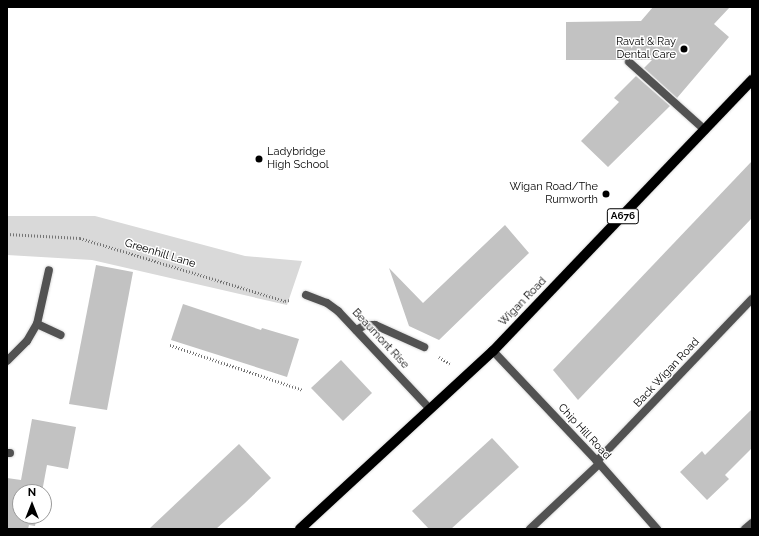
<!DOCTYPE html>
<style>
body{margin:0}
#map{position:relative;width:759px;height:536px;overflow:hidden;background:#fff;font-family:Raleway,sans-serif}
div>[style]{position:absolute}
.green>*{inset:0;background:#d9d9d9}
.building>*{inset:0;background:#c2c2c2}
.path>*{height:2.5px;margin-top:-1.25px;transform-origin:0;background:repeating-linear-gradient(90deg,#747474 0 1px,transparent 0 3px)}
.roads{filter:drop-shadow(0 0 1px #dbdbdb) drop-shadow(0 0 1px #dbdbdb)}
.lane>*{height:8px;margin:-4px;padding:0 4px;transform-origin:4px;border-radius:4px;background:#525252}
.street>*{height:8px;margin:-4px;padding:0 4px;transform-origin:4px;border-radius:4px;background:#525252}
.primary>*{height:10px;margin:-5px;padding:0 5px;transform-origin:5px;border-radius:5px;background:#000}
.dots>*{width:11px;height:11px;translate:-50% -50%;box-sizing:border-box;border:2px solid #fff;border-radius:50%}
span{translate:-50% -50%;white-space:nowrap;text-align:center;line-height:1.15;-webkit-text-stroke:3px #fff;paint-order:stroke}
.shield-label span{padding:1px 3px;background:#fff;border:1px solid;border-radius:3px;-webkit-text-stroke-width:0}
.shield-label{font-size:10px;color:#000;font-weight:700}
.poi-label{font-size:11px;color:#000}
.right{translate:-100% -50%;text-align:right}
.left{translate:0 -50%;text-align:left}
.street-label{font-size:11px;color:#000}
.frame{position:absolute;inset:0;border:8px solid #000;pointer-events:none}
.north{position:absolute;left:12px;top:484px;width:40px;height:40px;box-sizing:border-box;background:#fff;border:1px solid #999;border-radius:50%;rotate:0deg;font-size:11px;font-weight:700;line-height:16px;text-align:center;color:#000}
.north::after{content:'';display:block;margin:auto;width:14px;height:18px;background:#000;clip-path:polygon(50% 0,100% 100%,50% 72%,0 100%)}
</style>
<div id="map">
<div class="green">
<i style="clip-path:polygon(7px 216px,95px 216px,245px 256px,302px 261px,287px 305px,92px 260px,7px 255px)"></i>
</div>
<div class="building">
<i style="clip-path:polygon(653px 7px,730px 7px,714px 24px,729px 37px,677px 98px,644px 68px,652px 60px,635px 60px,630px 57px,624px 60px,566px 60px,566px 22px,641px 21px)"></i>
<i style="clip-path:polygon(636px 76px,670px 106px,608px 167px,581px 141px,619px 102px,614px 98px)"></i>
<i style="clip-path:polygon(752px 161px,752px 218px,578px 400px,553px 370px)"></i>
<i style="clip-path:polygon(505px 225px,529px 253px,439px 340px,409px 326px,389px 268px,423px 303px)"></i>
<i style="clip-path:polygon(96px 265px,133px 272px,107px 410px,69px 404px)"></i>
<i style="clip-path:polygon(183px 304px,261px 330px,262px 328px,299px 339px,287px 377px,171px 340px)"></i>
<i style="clip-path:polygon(341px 360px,372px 393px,343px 421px,311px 388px)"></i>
<i style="clip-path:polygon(752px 409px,752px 448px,725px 475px,729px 479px,707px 500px,680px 472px,702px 451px,705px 455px)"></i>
<i style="clip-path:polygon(32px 419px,76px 427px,68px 469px,47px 465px,42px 492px,20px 492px,20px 516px,37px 516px,35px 526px,29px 525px,28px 529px,7px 529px,7px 478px,21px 480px)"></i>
<i style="clip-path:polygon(492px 438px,519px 467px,451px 529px,429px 529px,412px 511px)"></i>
<i style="clip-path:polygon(239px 444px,271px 478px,245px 503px,216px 529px,149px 529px)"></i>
</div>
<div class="path">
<i style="left:7px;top:234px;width:73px;rotate:3.1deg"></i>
<i style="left:80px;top:238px;width:214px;rotate:17.1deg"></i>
<i style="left:285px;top:301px;width:4px;rotate:-14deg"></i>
<i style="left:170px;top:345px;width:140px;rotate:18.7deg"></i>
<i style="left:439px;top:357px;width:13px;rotate:32deg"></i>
</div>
<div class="roads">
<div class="lane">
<i style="left:629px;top:62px;width:102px;rotate:41.8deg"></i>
<i style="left:306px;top:295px;width:22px;rotate:21deg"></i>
<i style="left:327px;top:303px;width:14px;rotate:36deg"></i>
<i style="left:338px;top:311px;width:133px;rotate:46.8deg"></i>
<i style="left:356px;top:330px;width:11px;rotate:-27deg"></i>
<i style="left:366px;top:325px;width:9px"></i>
<i style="left:375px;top:325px;width:54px;rotate:24.2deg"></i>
<i style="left:597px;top:461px;width:224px;rotate:-46.3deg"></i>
<i style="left:530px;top:529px;width:95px;rotate:-43.3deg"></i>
</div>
<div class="street">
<i style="left:37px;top:324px;width:26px;rotate:25deg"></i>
<i style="left:493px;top:351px;width:151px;rotate:46.6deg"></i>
<i style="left:597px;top:461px;width:91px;rotate:48.6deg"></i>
<i style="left:7px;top:361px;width:28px;rotate:-45deg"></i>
<i style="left:27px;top:341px;width:20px;rotate:-60deg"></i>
<i style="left:37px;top:324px;width:55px;rotate:-77.5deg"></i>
<i style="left:7px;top:453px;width:3px"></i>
<i style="left:745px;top:529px;width:9px;rotate:-41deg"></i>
</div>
<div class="primary">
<i style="left:300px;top:529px;width:263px;rotate:-42.7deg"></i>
<i style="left:493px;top:351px;width:375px;rotate:-46.3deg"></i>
</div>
</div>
<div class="dots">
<i style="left:684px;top:49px;background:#000"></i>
<i style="left:259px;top:159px;background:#000"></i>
<i style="left:606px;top:194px;background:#000"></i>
</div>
<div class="shield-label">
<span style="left:623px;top:216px">A676</span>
</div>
<div class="poi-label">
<span class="right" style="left:676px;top:49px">Ravat &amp; Ray<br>Dental Care</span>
<span class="left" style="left:267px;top:159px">Ladybridge<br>High School</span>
<span class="right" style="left:598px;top:194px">Wigan Road/The<br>Rumworth</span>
</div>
<div class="street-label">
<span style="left:160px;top:254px;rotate:17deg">Greenhill Lane</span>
<span style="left:523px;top:302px;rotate:-46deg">Wigan Road</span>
<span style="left:380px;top:339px;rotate:47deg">Beaumont Rise</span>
<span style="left:667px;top:373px;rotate:-47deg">Back Wigan Road</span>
<span style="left:584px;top:432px;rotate:47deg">Chip Hill Road</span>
</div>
<div class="frame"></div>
<div class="north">N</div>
</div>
